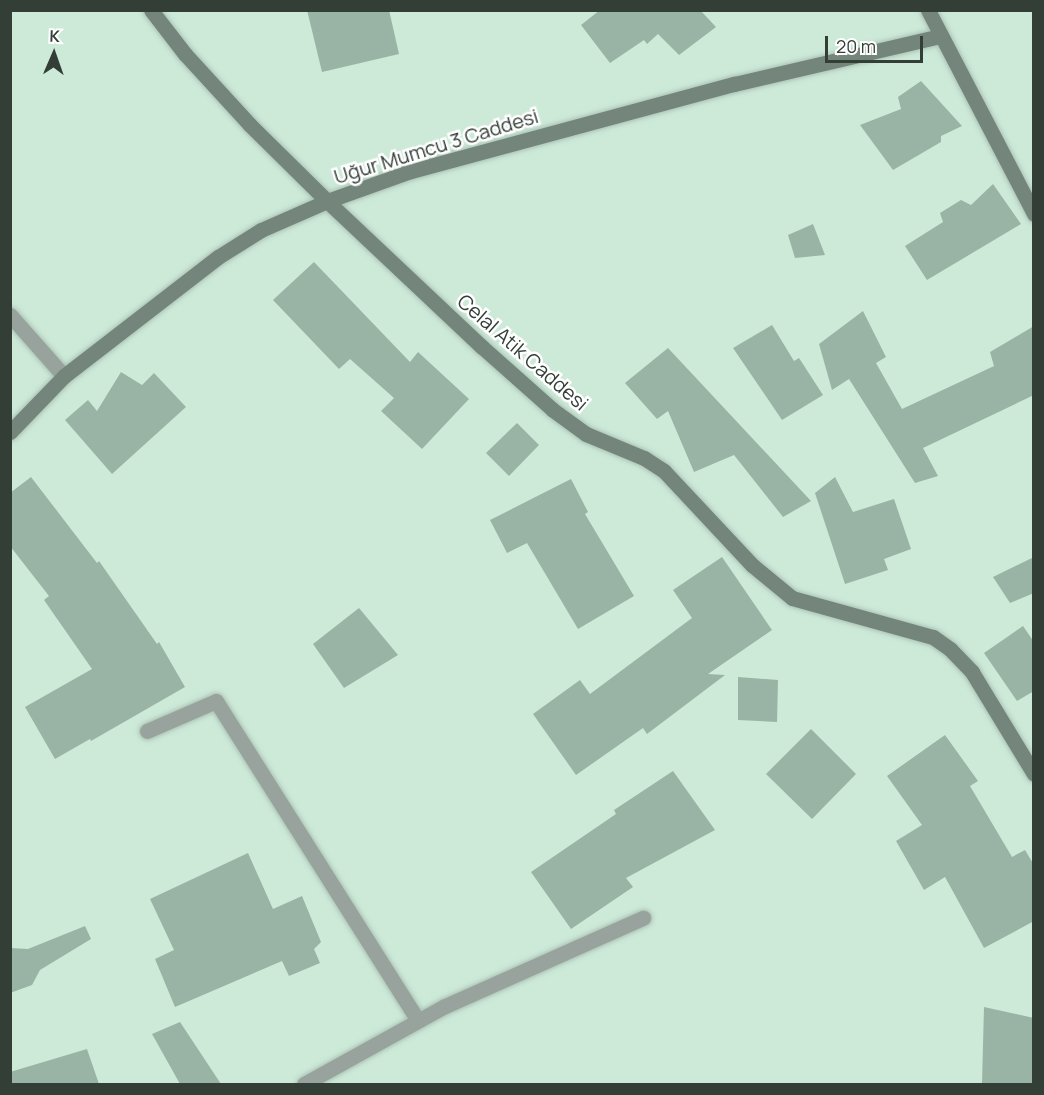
<!DOCTYPE html>
<meta charset="utf-8">
<style>
body{margin:0}
#map{position:relative;width:1044px;height:1095px;overflow:hidden;background:#cde9d8;font-family:Manrope,sans-serif}
div>[style]{position:absolute}
.building>*{inset:0;background:#99b4a4}
.roads{filter:drop-shadow(0 0 2px #abc3b5) drop-shadow(0 0 2px #abc3b5)}
.street>*{height:15px;margin:-7.5px;padding:0 7.5px;transform-origin:7.5px;border-radius:7.5px;background:#97a39c}
.secondary>*{height:15px;margin:-7.5px;padding:0 7.5px;transform-origin:7.5px;border-radius:7.5px;background:#74857b}
span{translate:-50% -50%;white-space:nowrap;text-align:center;line-height:1.15;-webkit-text-stroke:5px #fff;paint-order:stroke}
.street-label{font-size:20px;color:#333e37}
.frame{position:absolute;inset:0;border:12px solid #333e37;pointer-events:none}
.north{position:absolute;left:24px;top:24px;width:60px;height:60px;-webkit-text-stroke:4px #fff;paint-order:stroke;rotate:2deg;font-size:16px;font-weight:700;line-height:24px;text-align:center;color:#333e37}
.north::after{content:'';display:block;margin:auto;width:21px;height:27px;background:#333e37;clip-path:polygon(50% 0,100% 100%,50% 72%,0 100%)}
.scale{position:absolute;left:825px;top:36px;width:98px;height:27px;box-sizing:border-box;border:3px solid #333e37;border-top:0;padding-left:8px;font-size:18px;line-height:21px;white-space:nowrap;color:#333e37;-webkit-text-stroke:4px #fff;paint-order:stroke}
</style>
<div id="map">
<div class="building">
<i style="clip-path:polygon(307px 10px,389px 10px,399px 54px,322px 72px)"></i>
<i style="clip-path:polygon(600px 10px,700px 10px,716px 27px,679px 55px,658px 34px,647px 44px,644px 40px,610px 63px,581px 25px)"></i>
<i style="clip-path:polygon(921px 81px,962px 126px,941px 136px,941px 142px,893px 170px,860px 125px,901px 109px,898px 97px)"></i>
<i style="clip-path:polygon(993px 184px,1021px 224px,927px 280px,905px 246px,943px 222px,940px 213px,961px 200px,971px 205px)"></i>
<i style="clip-path:polygon(813px 224px,825px 255px,795px 258px,788px 235px)"></i>
<i style="clip-path:polygon(314px 262px,410px 362px,418px 352px,469px 399px,422px 449px,381px 411px,394px 398px,350px 359px,339px 369px,273px 300px)"></i>
<i style="clip-path:polygon(863px 311px,886px 357px,876px 363px,902px 409px,994px 366px,990px 352px,1034px 326px,1034px 395px,923px 448px,938px 476px,915px 483px,849px 379px,832px 390px,819px 344px)"></i>
<i style="clip-path:polygon(772px 325px,794px 361px,799px 358px,823px 395px,782px 420px,733px 348px)"></i>
<i style="clip-path:polygon(668px 348px,811px 501px,783px 517px,734px 455px,694px 472px,668px 411px,657px 419px,625px 383px)"></i>
<i style="clip-path:polygon(121px 372px,142px 385px,154px 373px,186px 407px,112px 474px,65px 420px,88px 400px,97px 411px)"></i>
<i style="clip-path:polygon(517px 423px,539px 445px,509px 476px,486px 453px)"></i>
<i style="clip-path:polygon(31px 477px,97px 563px,99px 561px,157px 644px,159px 642px,185px 687px,91px 741px,90px 739px,55px 759px,25px 707px,92px 669px,44px 600px,49px 596px,10px 546px,10px 493px)"></i>
<i style="clip-path:polygon(835px 477px,853px 512px,894px 499px,911px 549px,884px 559px,888px 570px,845px 584px,815px 493px)"></i>
<i style="clip-path:polygon(571px 479px,588px 512px,585px 514px,634px 596px,578px 629px,527px 543px,507px 553px,490px 520px)"></i>
<i style="clip-path:polygon(722px 557px,772px 630px,708px 674px,725px 675px,647px 734px,643px 728px,576px 775px,533px 714px,580px 680px,590px 694px,692px 618px,673px 590px)"></i>
<i style="clip-path:polygon(1034px 557px,1034px 593px,1010px 603px,993px 577px)"></i>
<i style="clip-path:polygon(359px 608px,398px 655px,344px 688px,313px 644px)"></i>
<i style="clip-path:polygon(1023px 626px,1034px 642px,1034px 691px,1017px 701px,984px 653px)"></i>
<i style="clip-path:polygon(738px 677px,778px 680px,777px 722px,738px 720px)"></i>
<i style="clip-path:polygon(811px 729px,856px 774px,812px 819px,766px 774px)"></i>
<i style="clip-path:polygon(945px 735px,978px 781px,970px 786px,1012px 857px,1025px 850px,1034px 865px,1034px 921px,984px 948px,945px 877px,924px 890px,896px 841px,922px 825px,887px 776px)"></i>
<i style="clip-path:polygon(673px 771px,715px 830px,626px 878px,633px 887px,571px 929px,531px 872px,616px 814px,614px 810px)"></i>
<i style="clip-path:polygon(248px 853px,273px 909px,302px 896px,321px 942px,314px 949px,320px 963px,289px 976px,282px 961px,175px 1007px,155px 959px,174px 950px,150px 899px)"></i>
<i style="clip-path:polygon(85px 926px,91px 939px,40px 970px,32px 985px,10px 993px,10px 948px,28px 949px)"></i>
<i style="clip-path:polygon(984px 1007px,1034px 1018px,1034px 1084px,982px 1084px)"></i>
<i style="clip-path:polygon(180px 1022px,221px 1084px,180px 1084px,152px 1034px)"></i>
<i style="clip-path:polygon(87px 1049px,99px 1084px,10px 1084px,10px 1072px)"></i>
</div>
<div class="roads">
<div class="street">
<i style="left:10px;top:315px;width:81px;rotate:48.5deg"></i>
<i style="left:147px;top:731px;width:75px;rotate:-23.5deg"></i>
<i style="left:216px;top:701px;width:378px;rotate:57.7deg"></i>
<i style="left:304px;top:1084px;width:161px;rotate:-29deg"></i>
<i style="left:445px;top:1006px;width:217px;rotate:-24deg"></i>
</div>
<div class="secondary">
<i style="left:151px;top:10px;width:56px;rotate:52.3deg"></i>
<i style="left:185px;top:54px;width:96px;rotate:47.5deg"></i>
<i style="left:250px;top:125px;width:108px;rotate:44.6deg"></i>
<i style="left:327px;top:201px;width:212px;rotate:43.3deg"></i>
<i style="left:481px;top:346px;width:96px;rotate:41.6deg"></i>
<i style="left:553px;top:410px;width:41px;rotate:36deg"></i>
<i style="left:586px;top:434px;width:63px;rotate:22.5deg"></i>
<i style="left:644px;top:458px;width:24px;rotate:33deg"></i>
<i style="left:664px;top:471px;width:129px;rotate:46.9deg"></i>
<i style="left:752px;top:565px;width:52px;rotate:39.5deg"></i>
<i style="left:792px;top:598px;width:146px;rotate:15.5deg"></i>
<i style="left:933px;top:637px;width:21px;rotate:35deg"></i>
<i style="left:950px;top:649px;width:32px;rotate:46deg"></i>
<i style="left:972px;top:672px;width:119px;rotate:58.7deg"></i>
<i style="left:928px;top:10px;width:230px;rotate:62.5deg"></i>
<i style="left:10px;top:432px;width:78px;rotate:-46deg"></i>
<i style="left:64px;top:376px;width:195px;rotate:-37.7deg"></i>
<i style="left:218px;top:257px;width:51px;rotate:-32.1deg"></i>
<i style="left:261px;top:230px;width:72px;rotate:-23.7deg"></i>
<i style="left:327px;top:201px;width:89px;rotate:-19.7deg"></i>
<i style="left:411px;top:171px;width:335px;rotate:-15.1deg"></i>
<i style="left:734px;top:84px;width:212px;rotate:-13.1deg"></i>
</div>
</div>
<div class="street-label">
<span style="left:436px;top:146px;rotate:-17deg">Uğur Mumcu 3 Caddesi</span>
<span style="left:523px;top:352px;rotate:41deg">Celal Atik Caddesi</span>
</div>
<div class="frame"></div>
<div class="north">K</div>
<div class="scale">20 m</div>
</div>
